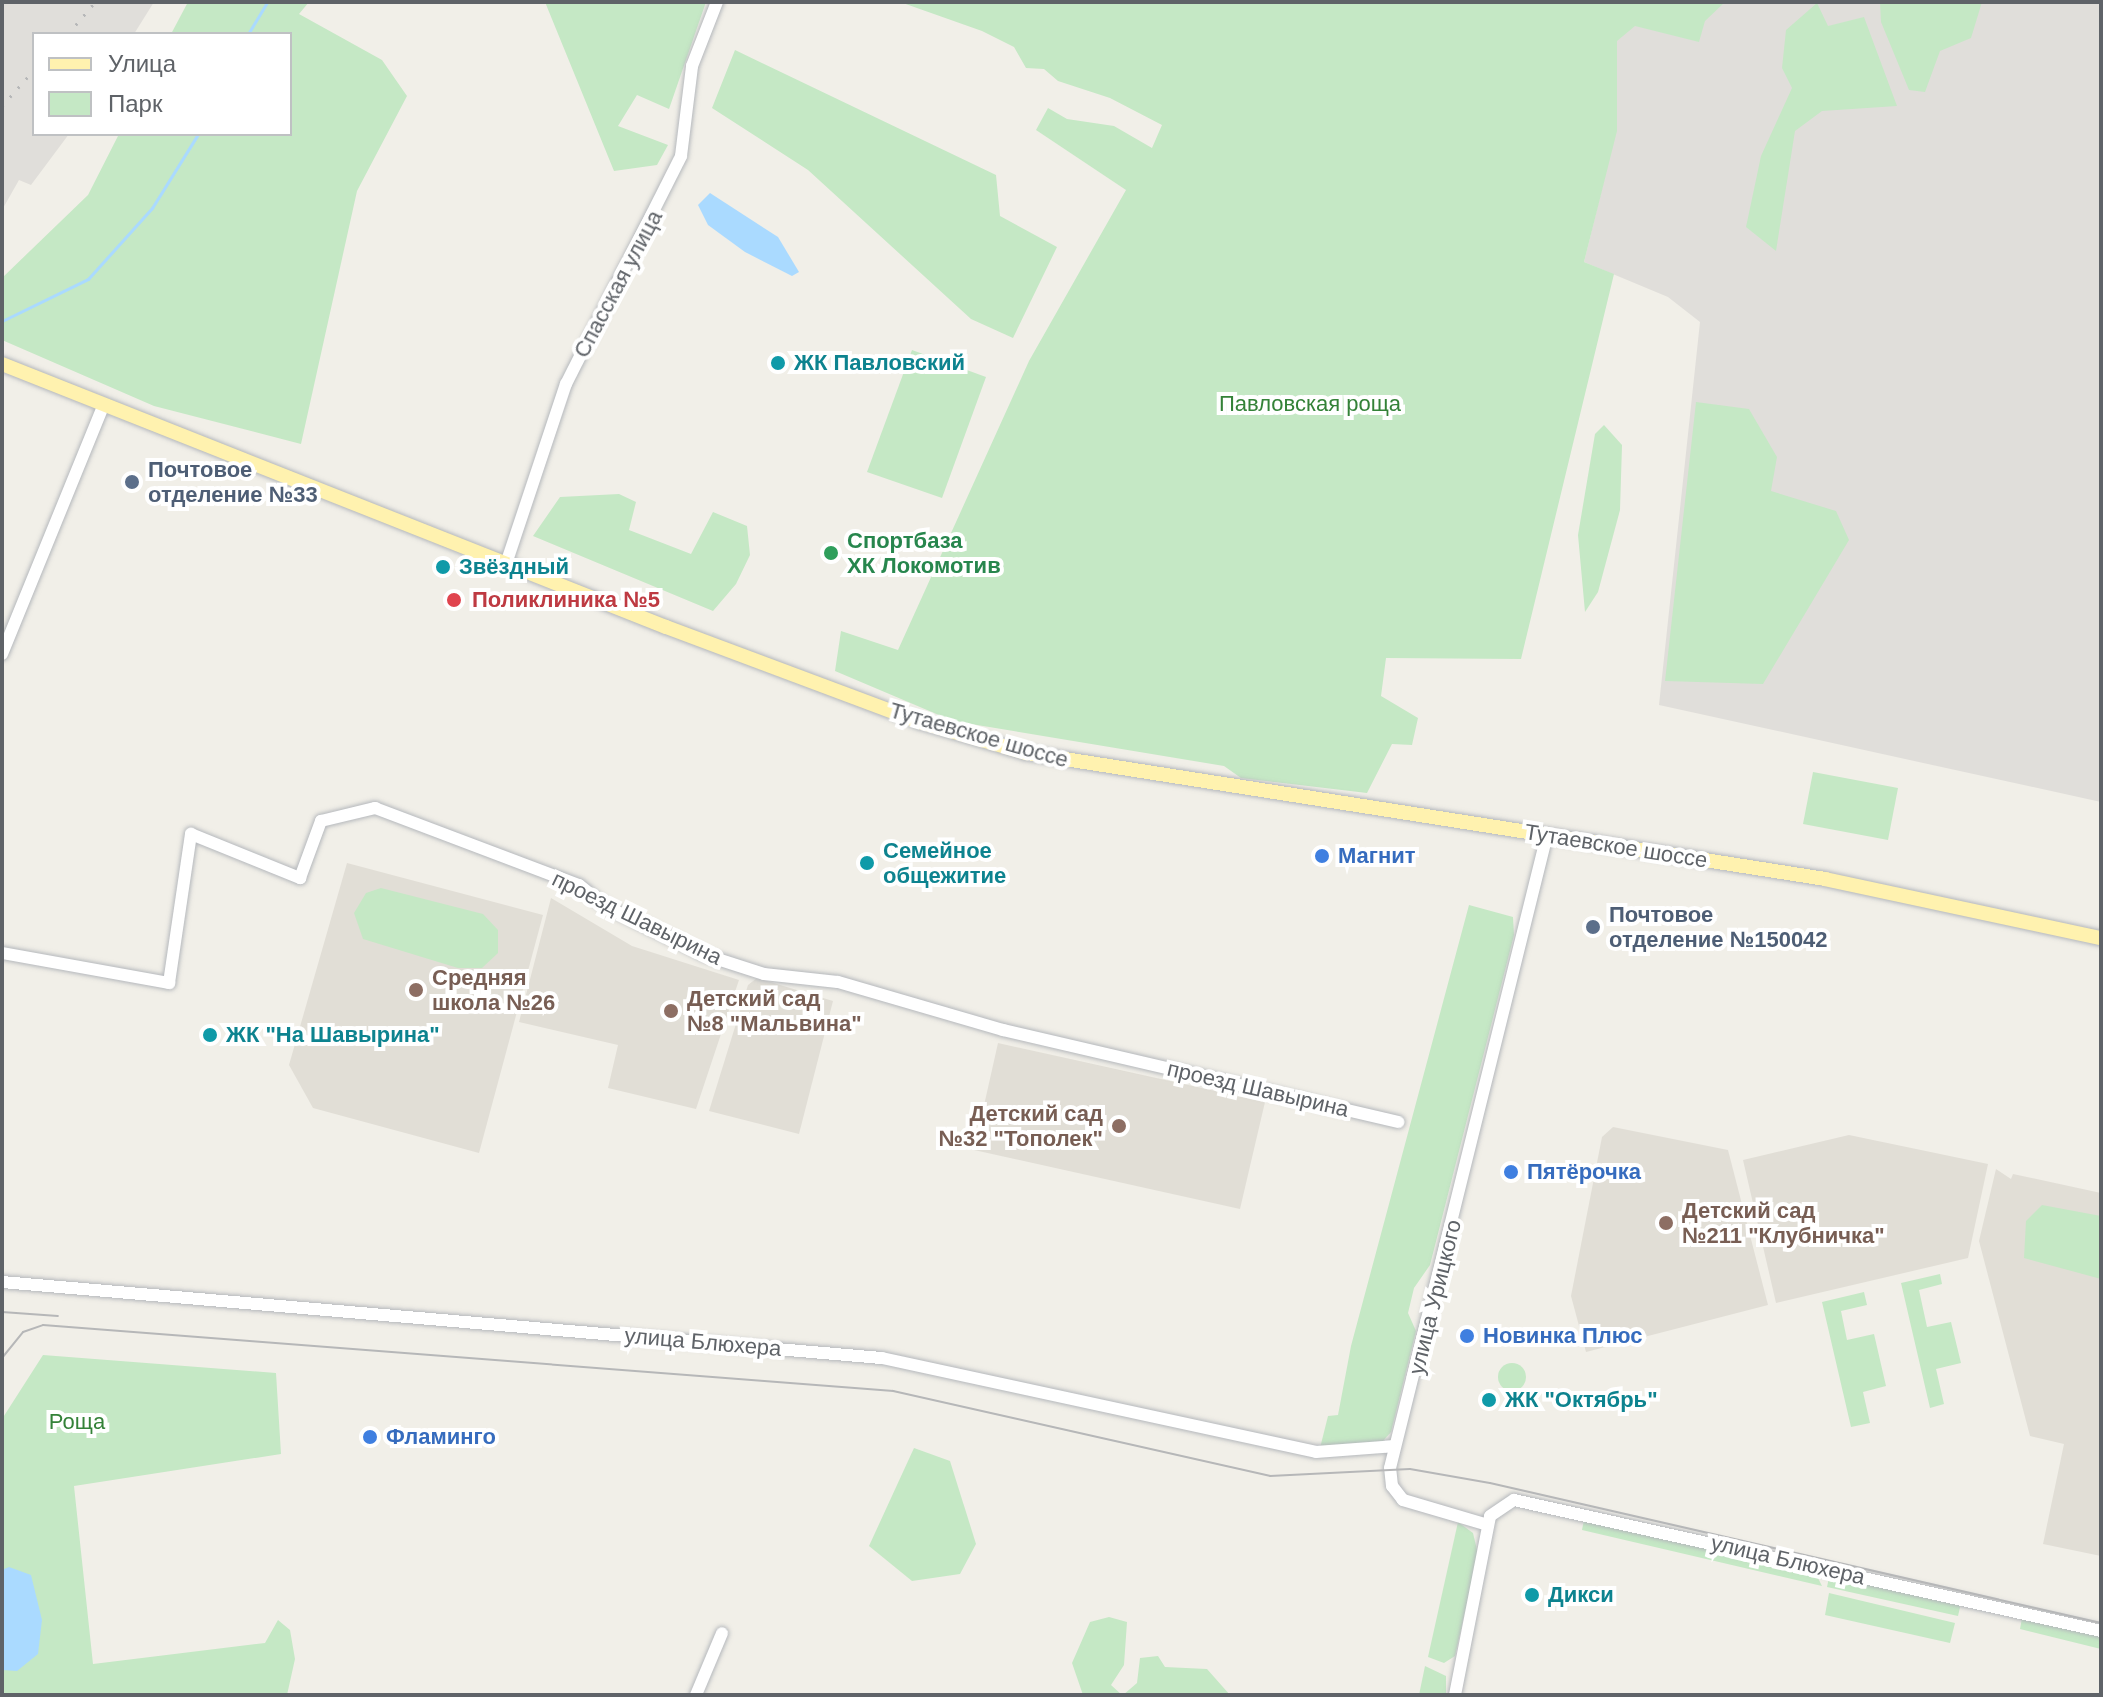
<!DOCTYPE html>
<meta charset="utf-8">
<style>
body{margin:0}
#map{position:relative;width:2103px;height:1697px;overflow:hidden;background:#f1efe8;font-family:Arial,sans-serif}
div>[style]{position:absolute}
.industrial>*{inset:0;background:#e0deda}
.education>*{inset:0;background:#e1ded6}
.green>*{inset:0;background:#c5e8c5}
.round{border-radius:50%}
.water>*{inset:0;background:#aadaff}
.stream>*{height:3px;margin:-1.5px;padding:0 1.5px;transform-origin:1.5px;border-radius:1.5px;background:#aadaff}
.roads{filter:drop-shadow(0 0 2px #b5b8bc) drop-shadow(0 0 2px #b5b8bc)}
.minor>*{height:12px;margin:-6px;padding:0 6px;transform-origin:6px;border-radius:6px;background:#fff}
.major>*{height:14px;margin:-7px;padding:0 7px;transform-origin:7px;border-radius:7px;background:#fff2af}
.tram>*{height:2px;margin:-1px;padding:0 1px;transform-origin:1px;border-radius:1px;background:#b6b7b8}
.rail>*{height:3px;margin-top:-1.5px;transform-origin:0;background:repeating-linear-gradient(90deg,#b6b7b8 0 2px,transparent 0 12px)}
.dots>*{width:22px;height:22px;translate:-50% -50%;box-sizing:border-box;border:4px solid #fff;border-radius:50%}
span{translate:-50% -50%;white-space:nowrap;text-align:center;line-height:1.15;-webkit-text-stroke:8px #fff;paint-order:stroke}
.street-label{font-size:22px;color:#5f6368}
.culture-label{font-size:22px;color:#0d838f;font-weight:700}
.left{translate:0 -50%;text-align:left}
.park-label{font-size:22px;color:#348238}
.service-label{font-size:22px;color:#4e5e75;font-weight:700}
.leisure-label{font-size:22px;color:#27864d;font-weight:700}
.health-label{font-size:22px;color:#be3a42;font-weight:700}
.shop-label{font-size:22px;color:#366cbe;font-weight:700}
.education-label{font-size:22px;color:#785e54;font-weight:700}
.right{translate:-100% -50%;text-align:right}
.frame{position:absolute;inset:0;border:4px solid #5f6368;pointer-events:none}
.legend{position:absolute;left:32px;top:32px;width:260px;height:104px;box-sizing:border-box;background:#fff;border:2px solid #bfc1c3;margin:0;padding:10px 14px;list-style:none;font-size:24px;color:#5f6368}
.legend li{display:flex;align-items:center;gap:16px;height:40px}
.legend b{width:40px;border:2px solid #bfc1c3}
</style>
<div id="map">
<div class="industrial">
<i style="clip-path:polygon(2px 2px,154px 2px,134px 34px,34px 34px,34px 134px,69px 134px,31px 185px,19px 180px,2px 210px)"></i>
<i style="clip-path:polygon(1580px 2px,2101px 2px,2101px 802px,1659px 705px,1700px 322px,1668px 297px,1584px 262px,1605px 176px,1571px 21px)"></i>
</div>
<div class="education">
<i style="clip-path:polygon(347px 863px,543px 915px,479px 1153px,313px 1108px,289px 1065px)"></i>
<i style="clip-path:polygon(551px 898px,632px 946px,739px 980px,696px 1109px,608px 1088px,618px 1045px,519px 1022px)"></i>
<i style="clip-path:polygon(757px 978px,833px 1001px,799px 1134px,709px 1111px,748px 985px)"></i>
<i style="clip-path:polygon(998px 1043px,1265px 1102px,1240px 1209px,974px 1150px)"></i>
<i style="clip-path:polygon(1613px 1127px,1728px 1150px,1768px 1305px,1586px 1352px,1571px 1296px,1602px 1137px)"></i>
<i style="clip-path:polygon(1849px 1135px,1988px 1164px,1968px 1258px,1776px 1303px,1743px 1160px)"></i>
<i style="clip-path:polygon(1996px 1169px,2011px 1179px,2013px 1174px,2101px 1193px,2101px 1556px,2043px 1544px,2064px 1444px,2030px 1436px,1979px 1241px)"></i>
</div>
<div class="green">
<i style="clip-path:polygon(188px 2px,309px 2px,299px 14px,382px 60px,407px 96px,357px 191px,301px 444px,154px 406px,2px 340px,2px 278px,88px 195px,119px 134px,290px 134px,290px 34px,171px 34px)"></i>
<i style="clip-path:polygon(545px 2px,706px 2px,669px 109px,637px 95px,618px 126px,668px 145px,657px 165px,614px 171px)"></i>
<i style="clip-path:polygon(900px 2px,1725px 2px,1705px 21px,1699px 42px,1635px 26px,1617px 41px,1617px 131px,1584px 262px,1614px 274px,1521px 659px,1386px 658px,1381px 696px,1418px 718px,1412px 745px,1392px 744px,1367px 793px,1241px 778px,1224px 766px,953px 721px,835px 671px,841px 631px,898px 650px,1029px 361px,1126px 190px,1036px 130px,1048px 108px,1067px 119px,1114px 126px,1152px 148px,1162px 125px,1110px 98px,1058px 81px,1044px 69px,1026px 68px,1014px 47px,982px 31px)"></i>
<i style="clip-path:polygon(1880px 2px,1982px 2px,1971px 38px,1940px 51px,1925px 92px,1909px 90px,1881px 22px)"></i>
<i style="clip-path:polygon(1817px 3px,1828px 26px,1864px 17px,1897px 106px,1822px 111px,1795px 131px,1776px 251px,1746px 227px,1761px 156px,1792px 88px,1782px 68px,1786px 30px)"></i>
<i style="clip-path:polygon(735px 50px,996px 175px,1000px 216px,1057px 247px,1013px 338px,971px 319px,808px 170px,712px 108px)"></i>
<i style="clip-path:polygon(912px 350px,986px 377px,942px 498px,867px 472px)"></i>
<i style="clip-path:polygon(1696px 402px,1749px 409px,1777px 457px,1771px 491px,1836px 511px,1849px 540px,1763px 684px,1665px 681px)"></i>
<i style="clip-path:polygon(1604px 425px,1622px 445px,1620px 510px,1598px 592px,1585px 612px,1578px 535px,1595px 434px)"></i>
<i style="clip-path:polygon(619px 494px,636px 502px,629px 530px,691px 554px,713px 512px,747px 526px,750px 555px,736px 584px,713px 611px,533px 536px,560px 497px)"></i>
<i style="clip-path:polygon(1813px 772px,1898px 788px,1888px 840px,1803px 824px)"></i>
<i style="clip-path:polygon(381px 888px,483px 914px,498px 930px,498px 953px,482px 968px,458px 968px,363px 939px,354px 913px,366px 893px)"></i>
<i style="clip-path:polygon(1469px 905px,1513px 917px,1514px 935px,1430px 1265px,1414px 1288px,1408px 1313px,1416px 1331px,1391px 1432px,1383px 1441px,1320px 1448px,1328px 1416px,1338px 1415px,1351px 1346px)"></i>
<i style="clip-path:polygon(2042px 1205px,2101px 1216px,2101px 1279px,2024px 1258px,2026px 1221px)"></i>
<i style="clip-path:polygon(1940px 1274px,1942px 1284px,1919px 1290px,1927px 1327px,1951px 1322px,1961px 1363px,1936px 1369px,1944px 1404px,1930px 1408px,1901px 1283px)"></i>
<i style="clip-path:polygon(1864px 1292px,1867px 1305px,1841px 1311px,1847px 1340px,1874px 1334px,1886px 1386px,1863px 1392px,1870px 1423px,1851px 1427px,1822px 1302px)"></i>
<i style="clip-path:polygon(43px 1355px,276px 1373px,281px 1454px,74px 1486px,93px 1664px,265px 1643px,278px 1620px,290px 1630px,295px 1659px,287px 1695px,2px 1695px,2px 1419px)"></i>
<i class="round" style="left:1498px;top:1363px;width:28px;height:28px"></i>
<i style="clip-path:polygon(914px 1448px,950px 1461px,976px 1544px,960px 1574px,912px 1581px,869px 1546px)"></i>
<i style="clip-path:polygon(1584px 1520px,1815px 1572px,1822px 1586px,1582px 1530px)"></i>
<i style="clip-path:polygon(1458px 1522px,1473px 1533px,1478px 1554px,1455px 1656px,1444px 1663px,1428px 1657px)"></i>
<i style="clip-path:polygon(1830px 1573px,1961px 1603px,1958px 1616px,1827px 1587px)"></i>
<i style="clip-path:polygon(1829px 1593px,1955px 1623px,1950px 1643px,1825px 1615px)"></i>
<i style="clip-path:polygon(1109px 1617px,1127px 1622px,1124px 1665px,1111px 1685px,1122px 1695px,1083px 1695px,1072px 1663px,1090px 1622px)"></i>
<i style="clip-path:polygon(2022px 1618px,2101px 1636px,2101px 1649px,2020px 1629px)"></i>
<i style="clip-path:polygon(1158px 1656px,1165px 1667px,1207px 1669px,1230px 1695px,1123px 1695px,1137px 1683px,1140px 1658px)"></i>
<i style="clip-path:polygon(1425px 1666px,1446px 1676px,1446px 1695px,1419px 1695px)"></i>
</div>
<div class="water">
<i style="clip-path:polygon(710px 193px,778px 237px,799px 272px,792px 276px,745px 252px,708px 225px,698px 205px)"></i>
<i style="clip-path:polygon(9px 1567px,31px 1575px,42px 1620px,38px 1654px,17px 1671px,2px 1670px,2px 1570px)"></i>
</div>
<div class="stream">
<i style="left:248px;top:34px;width:37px;rotate:-59deg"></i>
<i style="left:2px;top:321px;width:96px;rotate:-26deg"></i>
<i style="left:88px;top:279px;width:96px;rotate:-48deg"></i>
<i style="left:152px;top:208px;width:87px;rotate:-58.1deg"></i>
</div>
<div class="roads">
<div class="minor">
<i style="left:506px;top:564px;width:190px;rotate:-71.6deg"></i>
<i style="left:566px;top:384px;width:255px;rotate:-63.2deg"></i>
<i style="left:681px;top:156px;width:91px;rotate:-83deg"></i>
<i style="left:692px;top:66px;width:69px;rotate:-68.7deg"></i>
<i style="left:2px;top:654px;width:270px;rotate:-67.8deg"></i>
<i style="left:2px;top:953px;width:170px;rotate:10.2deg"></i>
<i style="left:169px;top:983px;width:151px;rotate:-81.6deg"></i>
<i style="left:191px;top:834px;width:118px;rotate:22deg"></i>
<i style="left:300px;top:878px;width:61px;rotate:-69.8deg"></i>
<i style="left:321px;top:821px;width:56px;rotate:-13.5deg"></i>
<i style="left:375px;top:808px;width:218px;rotate:20.7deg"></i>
<i style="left:579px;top:885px;width:33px;rotate:39deg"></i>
<i style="left:605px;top:906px;width:111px;rotate:26.1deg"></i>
<i style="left:705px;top:955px;width:62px;rotate:17.9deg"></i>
<i style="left:764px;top:974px;width:74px;rotate:6.2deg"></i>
<i style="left:838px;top:982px;width:172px;rotate:16.2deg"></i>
<i style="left:1003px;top:1030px;width:406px;rotate:13.1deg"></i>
<i style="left:2px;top:1282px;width:883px;rotate:4.94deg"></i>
<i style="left:882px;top:1358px;width:444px;rotate:12.2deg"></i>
<i style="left:1316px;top:1452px;width:79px;rotate:-4.3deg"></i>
<i style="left:1488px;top:1525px;width:89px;rotate:-163.6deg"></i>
<i style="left:1403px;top:1500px;width:18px;rotate:-128deg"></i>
<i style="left:1392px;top:1486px;width:18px;rotate:-96deg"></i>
<i style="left:1390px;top:1468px;width:652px;rotate:-76.07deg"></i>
<i style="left:696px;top:1695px;width:67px;rotate:-67.2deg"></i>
<i style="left:1455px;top:1695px;width:182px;rotate:-78.9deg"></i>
<i style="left:1490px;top:1516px;width:29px;rotate:-34deg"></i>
<i style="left:1514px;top:1500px;width:601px;rotate:12.58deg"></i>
</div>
<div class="major">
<i style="left:2px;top:364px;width:714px;rotate:21.61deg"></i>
<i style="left:666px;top:627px;width:271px;rotate:20.5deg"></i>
<i style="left:920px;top:722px;width:111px;rotate:16.2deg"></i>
<i style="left:1027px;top:753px;width:808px;rotate:8.97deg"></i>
<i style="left:1825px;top:879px;width:282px;rotate:12.1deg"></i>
</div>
</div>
<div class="tram">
<i style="left:2px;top:1312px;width:56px;rotate:4.1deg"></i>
<i style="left:2px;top:1358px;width:33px;rotate:-51deg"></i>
<i style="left:23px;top:1332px;width:21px;rotate:-19deg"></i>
<i style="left:43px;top:1325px;width:853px;rotate:4.44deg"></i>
<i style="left:893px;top:1391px;width:386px;rotate:12.7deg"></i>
<i style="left:1270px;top:1476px;width:140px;rotate:-2.9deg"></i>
<i style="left:1410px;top:1469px;width:81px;rotate:9.9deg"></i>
<i style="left:1490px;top:1483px;width:627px;rotate:12.91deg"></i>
</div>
<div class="rail">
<i style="left:68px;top:34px;width:42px;rotate:-49.8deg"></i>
<i style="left:2px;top:106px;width:48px;rotate:-48.4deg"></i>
</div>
<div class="dots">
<i style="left:778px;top:363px;background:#0f9aa8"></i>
<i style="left:132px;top:482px;background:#5c6f8a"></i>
<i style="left:831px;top:553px;background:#2e9e5b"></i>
<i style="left:443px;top:567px;background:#0f9aa8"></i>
<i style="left:454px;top:600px;background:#e0444e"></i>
<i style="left:1322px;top:856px;background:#3f7fe0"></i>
<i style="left:867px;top:863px;background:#0f9aa8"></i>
<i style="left:1593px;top:927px;background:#5c6f8a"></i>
<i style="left:416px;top:990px;background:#8d6e63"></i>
<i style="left:671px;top:1011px;background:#8d6e63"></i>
<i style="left:210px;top:1035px;background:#0f9aa8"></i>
<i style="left:1119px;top:1126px;background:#8d6e63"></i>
<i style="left:1511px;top:1172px;background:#3f7fe0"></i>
<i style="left:1666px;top:1223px;background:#8d6e63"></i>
<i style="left:1467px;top:1336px;background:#3f7fe0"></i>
<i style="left:1489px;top:1400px;background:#0f9aa8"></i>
<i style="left:370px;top:1437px;background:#3f7fe0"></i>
<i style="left:1532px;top:1595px;background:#0f9aa8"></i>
</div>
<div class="street-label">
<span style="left:618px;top:284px;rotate:-62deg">Спасская улица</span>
<span style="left:979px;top:735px;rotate:16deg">Тутаевское шоссе</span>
<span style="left:1616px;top:846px;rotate:9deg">Тутаевское шоссе</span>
<span style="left:637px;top:918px;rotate:26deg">проезд Шавырина</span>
<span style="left:1258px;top:1089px;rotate:13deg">проезд Шавырина</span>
<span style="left:1435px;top:1297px;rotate:-76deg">улица Урицкого</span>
<span style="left:703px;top:1342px;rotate:5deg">улица Блюхера</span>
<span style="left:1788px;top:1560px;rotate:13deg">улица Блюхера</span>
</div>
<div class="culture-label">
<span class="left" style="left:794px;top:363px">ЖК Павловский</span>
<span class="left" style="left:459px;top:567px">Звёздный</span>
<span class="left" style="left:883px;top:863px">Семейное<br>общежитие</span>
<span class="left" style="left:226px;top:1035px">ЖК "На Шавырина"</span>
<span class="left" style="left:1505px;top:1400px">ЖК "Октябрь"</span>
<span class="left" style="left:1548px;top:1595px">Дикси</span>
</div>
<div class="park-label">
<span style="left:1310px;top:404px">Павловская роща</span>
<span style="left:77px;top:1422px">Роща</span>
</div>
<div class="service-label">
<span class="left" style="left:148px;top:482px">Почтовое<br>отделение №33</span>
<span class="left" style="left:1609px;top:927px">Почтовое<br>отделение №150042</span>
</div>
<div class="leisure-label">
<span class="left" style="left:847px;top:553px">Спортбаза<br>ХК Локомотив</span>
</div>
<div class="health-label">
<span class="left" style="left:472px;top:600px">Поликлиника №5</span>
</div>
<div class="shop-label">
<span class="left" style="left:1338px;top:856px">Магнит</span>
<span class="left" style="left:1527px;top:1172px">Пятёрочка</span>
<span class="left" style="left:1483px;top:1336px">Новинка Плюс</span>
<span class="left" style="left:386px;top:1437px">Фламинго</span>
</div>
<div class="education-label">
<span class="left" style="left:432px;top:990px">Средняя<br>школа №26</span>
<span class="left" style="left:687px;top:1011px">Детский сад<br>№8 "Мальвина"</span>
<span class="right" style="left:1103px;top:1126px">Детский сад<br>№32 "Тополек"</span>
<span class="left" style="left:1682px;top:1223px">Детский сад<br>№211 "Клубничка"</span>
</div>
<div class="frame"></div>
<ul class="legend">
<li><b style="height:10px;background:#fff2af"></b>Улица</li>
<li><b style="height:22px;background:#c5e8c5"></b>Парк</li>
</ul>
</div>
